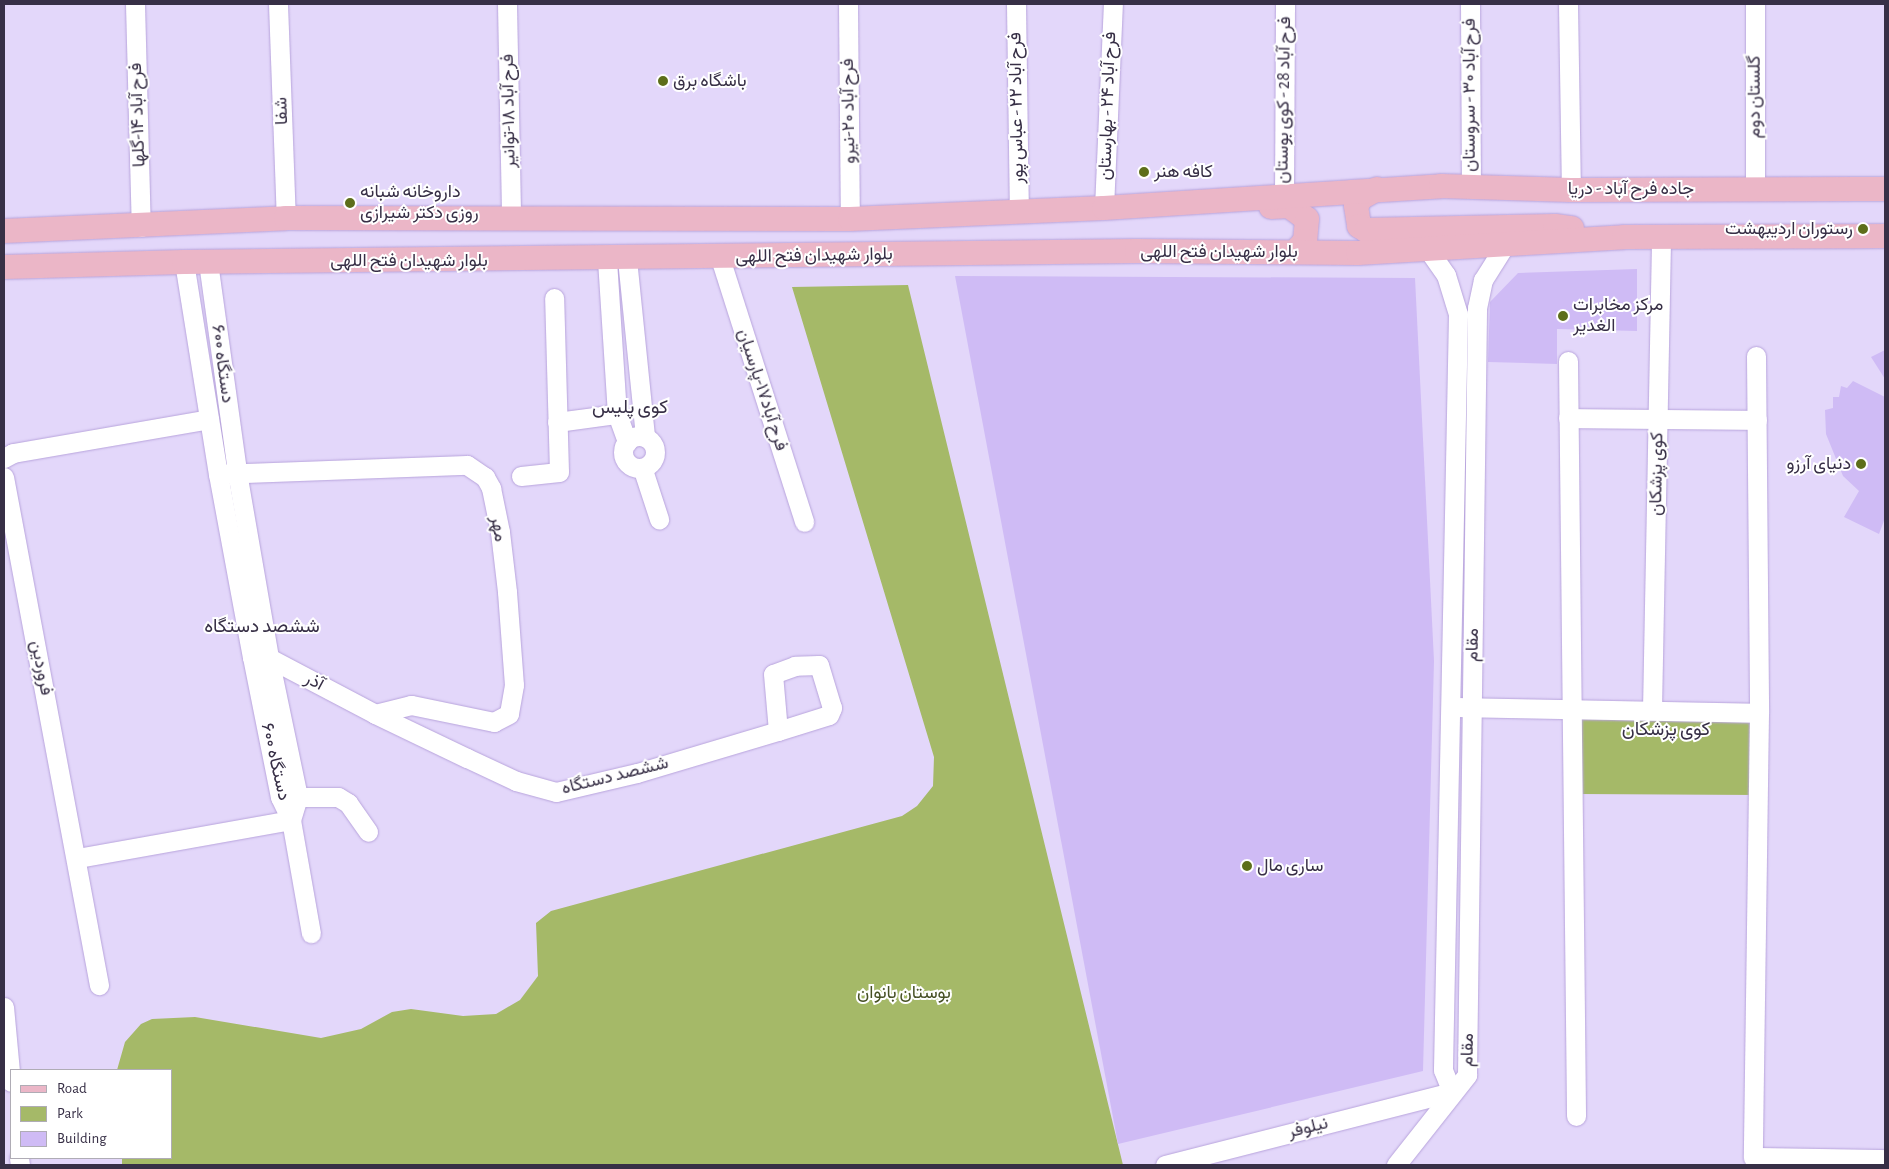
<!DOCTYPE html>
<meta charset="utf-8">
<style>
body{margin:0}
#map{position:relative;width:1889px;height:1169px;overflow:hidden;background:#e3d7fa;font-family:"Alegreya Sans",Vazirmatn,sans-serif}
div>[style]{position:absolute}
.green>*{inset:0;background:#a5b968}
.building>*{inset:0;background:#cfbbf5}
.roads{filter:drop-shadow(0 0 1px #b8a4dc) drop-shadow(0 0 1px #b8a4dc)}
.minor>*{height:19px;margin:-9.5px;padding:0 9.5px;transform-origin:9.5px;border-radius:9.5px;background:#fff}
.minor>.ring{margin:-9.5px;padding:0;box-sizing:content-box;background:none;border:19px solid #fff;border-radius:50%}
.major>*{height:24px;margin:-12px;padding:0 12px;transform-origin:12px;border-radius:12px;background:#ebb6c7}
.dots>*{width:14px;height:14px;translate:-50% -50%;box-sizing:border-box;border:2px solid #fff;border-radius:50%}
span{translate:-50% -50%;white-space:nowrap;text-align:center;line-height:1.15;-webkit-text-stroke:4px #fff;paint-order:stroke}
.poi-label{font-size:18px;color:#372f46}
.left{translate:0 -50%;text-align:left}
.right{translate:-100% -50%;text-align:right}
.street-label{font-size:18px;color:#372f46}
.park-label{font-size:18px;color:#465024}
.neighbourhood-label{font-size:19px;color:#372f46}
.frame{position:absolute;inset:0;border:5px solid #372f46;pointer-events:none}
.legend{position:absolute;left:10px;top:1069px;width:162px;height:90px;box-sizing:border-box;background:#fff;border:1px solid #afacb5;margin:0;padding:6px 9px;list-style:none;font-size:15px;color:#372f46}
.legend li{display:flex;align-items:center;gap:10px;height:25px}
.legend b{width:25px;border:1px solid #afacb5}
</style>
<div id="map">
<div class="green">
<i style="clip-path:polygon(908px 285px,1123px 1165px,122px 1165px,122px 1158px,171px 1158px,171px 1070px,117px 1070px,125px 1042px,141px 1024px,152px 1019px,195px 1017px,321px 1038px,361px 1029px,392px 1012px,411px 1009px,463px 1016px,496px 1014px,520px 1000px,538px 976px,536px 923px,551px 911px,902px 816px,917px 806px,933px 786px,934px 757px,792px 287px)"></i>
<i style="clip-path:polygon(1578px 709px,1759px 713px,1758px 795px,1579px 794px)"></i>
</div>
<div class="building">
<i style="clip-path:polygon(1637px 269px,1637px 331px,1557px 329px,1557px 364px,1488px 362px,1490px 302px,1518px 273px)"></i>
<i style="clip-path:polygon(955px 276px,1415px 278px,1434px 661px,1423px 1071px,1118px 1144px)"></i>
<i style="clip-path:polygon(1885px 350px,1885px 379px,1871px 357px)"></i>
<i style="clip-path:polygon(1853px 381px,1885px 397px,1885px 518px,1879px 534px,1844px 517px,1859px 491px,1843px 476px,1826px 434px,1825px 410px,1833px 408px,1833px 397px,1839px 397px,1841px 386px,1847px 388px)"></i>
</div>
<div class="roads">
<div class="minor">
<i style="left:135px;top:4px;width:223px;rotate:88.5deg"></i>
<i style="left:278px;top:4px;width:214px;rotate:87.9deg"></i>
<i style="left:507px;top:4px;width:215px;rotate:88.9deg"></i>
<i style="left:848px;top:4px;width:215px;rotate:89.5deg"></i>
<i style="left:1016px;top:4px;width:209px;rotate:89.2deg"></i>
<i style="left:1470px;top:4px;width:183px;rotate:89.7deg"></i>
<i style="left:1568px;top:4px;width:186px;rotate:89.1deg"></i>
<i style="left:1755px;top:190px;width:186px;rotate:-90deg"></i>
<i style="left:1284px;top:197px;width:193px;rotate:-89.7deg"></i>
<i style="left:1104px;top:208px;width:204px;rotate:-87.5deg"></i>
<i style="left:1427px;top:248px;width:33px;rotate:55deg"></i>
<i style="left:1446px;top:275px;width:41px;rotate:72.9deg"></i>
<i style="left:1458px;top:314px;width:756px;rotate:91.14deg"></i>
<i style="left:1443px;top:1070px;width:24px;rotate:68deg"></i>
<i style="left:720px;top:258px;width:277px;rotate:72.3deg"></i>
<i style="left:627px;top:259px;width:179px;rotate:84.2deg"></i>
<i style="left:607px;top:260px;width:154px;rotate:86.3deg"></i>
<i style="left:617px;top:414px;width:30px;rotate:70deg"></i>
<i style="left:184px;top:262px;width:215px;rotate:80.9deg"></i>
<i style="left:218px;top:474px;width:186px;rotate:79.5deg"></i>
<i style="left:252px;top:657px;width:143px;rotate:78.7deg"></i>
<i style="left:280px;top:797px;width:25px;rotate:64deg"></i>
<i style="left:291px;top:820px;width:115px;rotate:80deg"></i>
<i style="left:208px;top:262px;width:212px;rotate:82.1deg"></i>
<i style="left:237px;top:472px;width:189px;rotate:80.2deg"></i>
<i style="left:269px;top:658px;width:142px;rotate:78.2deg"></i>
<i style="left:298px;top:797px;width:24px;rotate:107deg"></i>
<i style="left:1756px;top:356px;width:357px;rotate:89.5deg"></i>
<i style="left:1568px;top:361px;width:755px;rotate:89.39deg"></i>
<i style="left:1568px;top:418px;width:189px;rotate:0.6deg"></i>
<i style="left:557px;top:422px;width:61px;rotate:-7.6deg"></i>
<i class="ring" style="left:623px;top:436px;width:13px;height:13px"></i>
<i style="left:4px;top:458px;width:10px;rotate:-29deg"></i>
<i style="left:13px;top:453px;width:199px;rotate:-9.8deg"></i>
<i style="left:643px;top:470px;width:52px;rotate:71.9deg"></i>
<i style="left:218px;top:474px;width:249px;rotate:-2.1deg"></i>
<i style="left:467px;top:465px;width:22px;rotate:34deg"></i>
<i style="left:485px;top:477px;width:13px;rotate:61deg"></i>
<i style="left:491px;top:488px;width:45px;rotate:78.4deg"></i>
<i style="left:500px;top:532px;width:60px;rotate:83.3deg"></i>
<i style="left:507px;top:592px;width:93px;rotate:85.7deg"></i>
<i style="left:514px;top:685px;width:29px;rotate:100deg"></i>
<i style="left:509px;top:714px;width:17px;rotate:152deg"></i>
<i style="left:494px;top:722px;width:85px;rotate:-168.4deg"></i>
<i style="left:411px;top:705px;width:37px;rotate:166deg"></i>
<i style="left:521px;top:476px;width:38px;rotate:-6deg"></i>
<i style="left:559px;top:472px;width:174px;rotate:-91.6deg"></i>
<i style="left:4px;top:477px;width:517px;rotate:79.41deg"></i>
<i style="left:252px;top:657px;width:17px;rotate:3deg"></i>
<i style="left:269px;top:658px;width:120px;rotate:27.8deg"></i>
<i style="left:375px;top:714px;width:102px;rotate:25.6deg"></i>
<i style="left:467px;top:758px;width:54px;rotate:25.1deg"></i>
<i style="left:516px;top:781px;width:41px;rotate:15.4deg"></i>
<i style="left:556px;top:792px;width:83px;rotate:-13.2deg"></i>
<i style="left:637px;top:773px;width:147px;rotate:-16.6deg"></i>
<i style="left:778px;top:731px;width:53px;rotate:-17.4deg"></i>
<i style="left:829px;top:715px;width:8px;rotate:-67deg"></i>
<i style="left:832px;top:708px;width:45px;rotate:-106.8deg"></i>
<i style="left:819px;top:665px;width:24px;rotate:178deg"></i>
<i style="left:795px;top:666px;width:23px;rotate:160deg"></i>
<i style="left:773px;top:674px;width:57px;rotate:85deg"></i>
<i style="left:1452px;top:707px;width:307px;rotate:1.1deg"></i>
<i style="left:1759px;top:713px;width:444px;rotate:90.8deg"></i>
<i style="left:1753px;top:1157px;width:132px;rotate:0.9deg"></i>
<i style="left:1652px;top:710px;width:473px;rotate:-88.9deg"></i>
<i style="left:287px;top:797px;width:51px"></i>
<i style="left:338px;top:797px;width:12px;rotate:31deg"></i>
<i style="left:348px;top:803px;width:35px;rotate:55deg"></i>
<i style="left:78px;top:858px;width:216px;rotate:-10.1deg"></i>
<i style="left:4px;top:1007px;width:75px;rotate:84.7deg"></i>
<i style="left:19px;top:1158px;width:7px;rotate:82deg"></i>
<i style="left:1165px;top:1165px;width:296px;rotate:-14.3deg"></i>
<i style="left:1396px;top:1165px;width:115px;rotate:-51.7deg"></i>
<i style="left:1467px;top:1075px;width:767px;rotate:-89.25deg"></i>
<i style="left:1477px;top:308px;width:29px;rotate:-78deg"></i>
<i style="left:1483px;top:280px;width:41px;rotate:-57.8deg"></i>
</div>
<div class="major">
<i style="left:1377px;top:189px;width:18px;rotate:151deg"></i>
<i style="left:1361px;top:198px;width:9px;rotate:122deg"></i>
<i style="left:1356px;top:206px;width:20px;rotate:81deg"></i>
<i style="left:1359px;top:226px;width:8px;rotate:30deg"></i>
<i style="left:1366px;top:230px;width:189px;rotate:-1.2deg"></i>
<i style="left:1555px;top:226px;width:17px;rotate:7deg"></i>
<i style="left:1271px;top:207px;width:18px;rotate:-3deg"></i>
<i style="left:1289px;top:206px;width:22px;rotate:36deg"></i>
<i style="left:1307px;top:219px;width:22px;rotate:95deg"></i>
<i style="left:1305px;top:241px;width:15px;rotate:132deg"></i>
<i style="left:4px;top:231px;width:282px;rotate:-2.6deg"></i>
<i style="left:286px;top:218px;width:564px;rotate:0.1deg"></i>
<i style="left:850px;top:219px;width:254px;rotate:-2.5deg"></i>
<i style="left:1104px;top:208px;width:338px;rotate:-3.7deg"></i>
<i style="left:1441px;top:186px;width:130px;rotate:1.8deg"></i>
<i style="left:1571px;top:190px;width:314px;rotate:-0.2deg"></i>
<i style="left:4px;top:267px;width:180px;rotate:-1.6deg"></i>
<i style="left:184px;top:262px;width:953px;rotate:-0.66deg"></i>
<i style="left:1137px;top:251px;width:221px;rotate:0.5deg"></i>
<i style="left:1358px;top:253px;width:266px;rotate:-3.4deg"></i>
<i style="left:1624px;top:237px;width:261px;rotate:-0.2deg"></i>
</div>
</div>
<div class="dots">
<i style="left:663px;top:81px;background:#5d6e1a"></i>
<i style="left:1144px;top:172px;background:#5d6e1a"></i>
<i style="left:350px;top:203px;background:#5d6e1a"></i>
<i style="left:1863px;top:229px;background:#5d6e1a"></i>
<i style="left:1563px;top:316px;background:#5d6e1a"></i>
<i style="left:1861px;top:464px;background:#5d6e1a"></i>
<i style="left:1247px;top:866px;background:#5d6e1a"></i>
</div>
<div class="poi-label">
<span class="left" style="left:673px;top:81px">باشگاه برق</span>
<span class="left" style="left:1154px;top:172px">کافه هنر</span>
<span class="left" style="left:360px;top:203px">داروخانه شبانه<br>روزی دکتر شیرازی</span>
<span class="right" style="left:1853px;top:229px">رستوران اردیبهشت</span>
<span class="left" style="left:1573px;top:316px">مرکز مخابرات<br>الغدیر</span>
<span class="right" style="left:1851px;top:464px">دنیای آرزو</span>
<span class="left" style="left:1257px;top:866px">ساری مال</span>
</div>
<div class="street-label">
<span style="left:1470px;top:95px;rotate:-90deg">فرح آباد ۳۰ - سروستان</span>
<span style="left:1755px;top:97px;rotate:-90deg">گلستان دوم</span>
<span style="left:1284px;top:100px;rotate:-89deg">فرح آباد 28 - کوی بوستان</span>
<span style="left:1108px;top:106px;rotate:-88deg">فرح آباد ۲۴ - بهارستان</span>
<span style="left:1017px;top:108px;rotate:-91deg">فرح آباد ۲۲ - عباس پور</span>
<span style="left:282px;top:111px;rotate:-92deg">شفا</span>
<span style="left:509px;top:111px;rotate:-91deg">فرح آباد ۱۸-توانیر</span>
<span style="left:849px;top:111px;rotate:-91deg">فرح آباد ۲۰-نیرو</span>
<span style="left:138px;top:115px;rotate:-92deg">فرح آباد ۱۴-گلها</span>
<span style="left:1631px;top:189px">جاده فرح آباد - دریا</span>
<span style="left:1219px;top:252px">بلوار شهیدان فتح اللهی</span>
<span style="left:814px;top:256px;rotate:-1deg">بلوار شهیدان فتح اللهی</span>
<span style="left:409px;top:261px">بلوار شهیدان فتح اللهی</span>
<span style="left:222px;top:364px;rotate:82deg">۶۰۰ دستگاه</span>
<span style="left:762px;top:390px;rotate:72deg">فرح آباد۱۷-پارسیان</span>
<span style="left:1657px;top:474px;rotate:-89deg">کوی پزشکان</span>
<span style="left:498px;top:529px;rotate:81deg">مهر</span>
<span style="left:1473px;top:645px;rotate:-89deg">مقام</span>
<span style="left:41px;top:668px;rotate:79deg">فروردین</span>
<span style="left:314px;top:682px;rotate:28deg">آذر</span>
<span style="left:275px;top:762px;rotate:77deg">۶۰۰ دستگاه</span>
<span style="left:615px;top:776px;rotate:-14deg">ششصد دستگاه</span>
<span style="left:1468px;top:1050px;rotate:-89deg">مقام</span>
<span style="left:1308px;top:1128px;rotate:-14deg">نیلوفر</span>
</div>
<div class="park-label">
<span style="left:904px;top:993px">بوستان بانوان</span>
</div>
<div class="neighbourhood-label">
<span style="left:630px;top:408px">کوی پلیس</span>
<span style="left:262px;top:627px">ششصد دستگاه</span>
<span style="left:1666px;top:730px">کوی پزشکان</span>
</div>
<div class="frame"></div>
<ul class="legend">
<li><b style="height:6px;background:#ebb6c7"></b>Road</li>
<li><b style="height:14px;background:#a5b968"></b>Park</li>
<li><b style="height:14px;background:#cfbbf5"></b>Building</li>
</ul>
</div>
